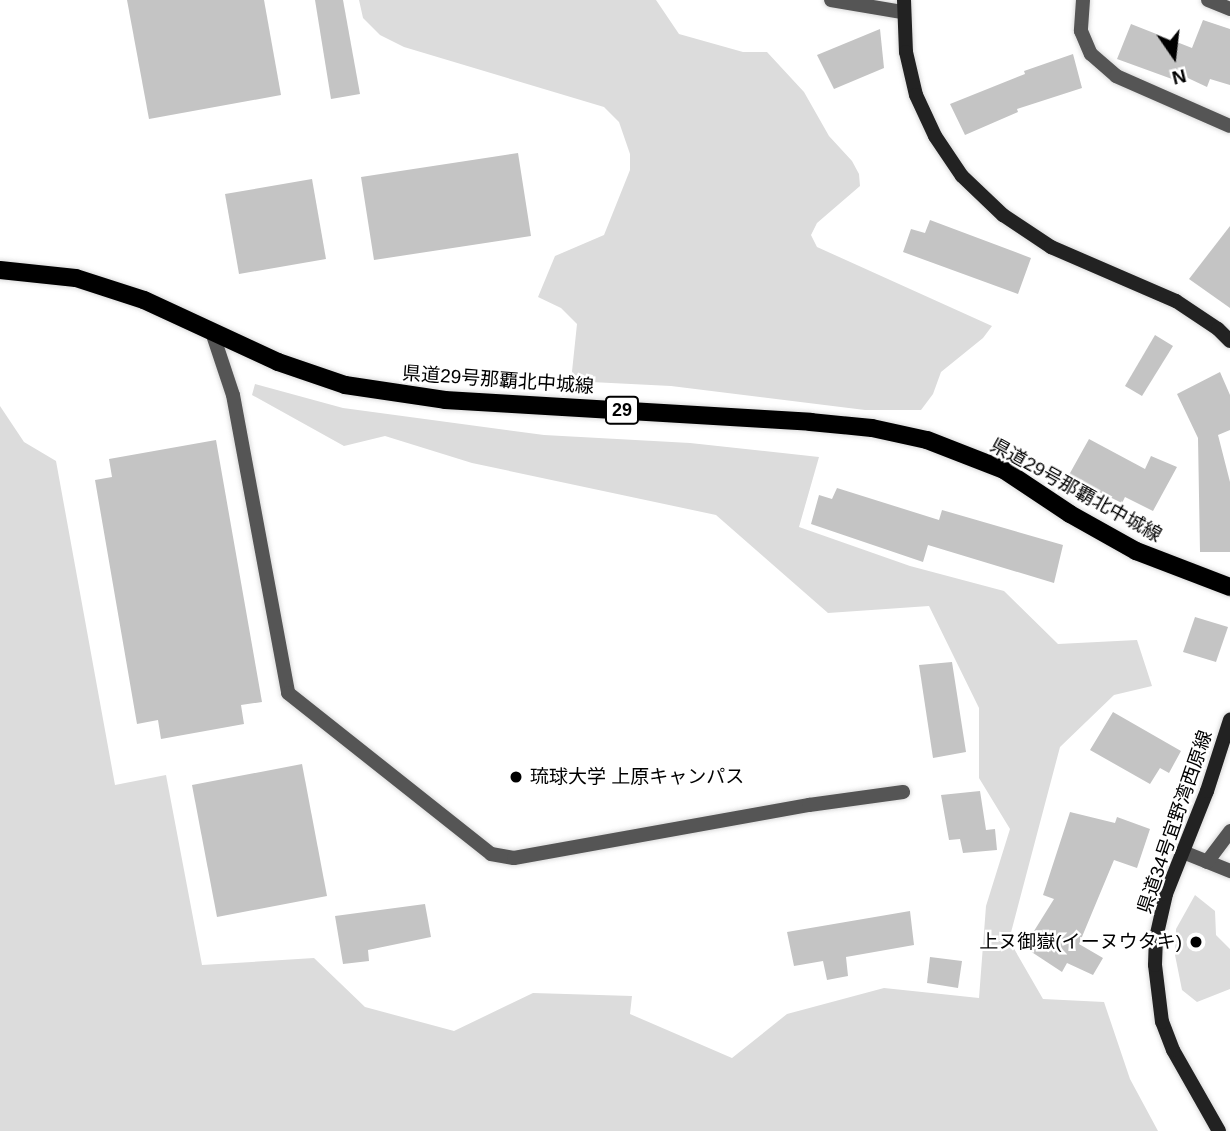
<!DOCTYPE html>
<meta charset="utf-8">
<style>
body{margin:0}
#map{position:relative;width:1230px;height:1131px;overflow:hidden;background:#fff;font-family:Arial,"Noto Sans JP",sans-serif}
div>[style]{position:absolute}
.green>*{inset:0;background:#dcdcdc}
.building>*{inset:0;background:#c4c4c4}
.roads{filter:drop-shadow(0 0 2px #dbdbdb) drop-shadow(0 0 2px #dbdbdb)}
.street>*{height:14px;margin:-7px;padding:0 7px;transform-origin:7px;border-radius:7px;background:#555}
.secondary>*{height:14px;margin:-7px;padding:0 7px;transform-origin:7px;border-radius:7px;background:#222}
.primary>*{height:18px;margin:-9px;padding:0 9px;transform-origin:9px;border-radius:9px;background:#000}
.dots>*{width:19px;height:19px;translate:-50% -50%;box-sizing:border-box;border:4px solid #fff;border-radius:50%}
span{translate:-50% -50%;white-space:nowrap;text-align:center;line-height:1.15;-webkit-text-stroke:5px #fff;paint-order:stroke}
.shield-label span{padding:2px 5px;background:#fff;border:2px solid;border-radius:5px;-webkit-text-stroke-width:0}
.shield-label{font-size:18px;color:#000;font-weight:700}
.street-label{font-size:19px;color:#000}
.poi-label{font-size:19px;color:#000}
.left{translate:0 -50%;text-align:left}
.right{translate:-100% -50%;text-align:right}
.north{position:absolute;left:1139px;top:21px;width:70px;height:70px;-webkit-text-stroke:5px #fff;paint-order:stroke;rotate:166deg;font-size:19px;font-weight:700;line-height:28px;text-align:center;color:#000}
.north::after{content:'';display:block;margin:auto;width:24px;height:32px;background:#000;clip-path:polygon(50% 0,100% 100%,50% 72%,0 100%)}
</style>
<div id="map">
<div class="green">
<i style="clip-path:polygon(359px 0,656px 0,679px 34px,743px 52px,767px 52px,804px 92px,829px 136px,852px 161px,859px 174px,860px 186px,817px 223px,811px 235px,817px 247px,992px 326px,983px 338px,941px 372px,933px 394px,921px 410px,865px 410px,671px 386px,571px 381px,577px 324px,561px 308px,538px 297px,555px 256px,604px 235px,630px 170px,630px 154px,619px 122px,604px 107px,404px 47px,380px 35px,363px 18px)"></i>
<i style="clip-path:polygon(255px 384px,343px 408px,544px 435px,690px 443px,819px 457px,799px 527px,910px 566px,1004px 591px,1058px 644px,1137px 640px,1152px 686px,1114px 695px,1060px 747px,1009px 940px,1043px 999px,1104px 1002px,1130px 1079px,1158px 1131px,0 1131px,0 406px,24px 442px,56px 461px,115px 785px,166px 775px,202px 965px,314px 958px,365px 1007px,454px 1031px,533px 993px,632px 996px,630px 1014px,732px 1058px,787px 1014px,884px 988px,979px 998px,986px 906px,1010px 829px,979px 778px,979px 708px,929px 606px,828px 613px,716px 515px,472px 463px,385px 436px,344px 446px,252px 395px)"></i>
<i style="clip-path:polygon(1195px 895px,1215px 911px,1216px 935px,1230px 949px,1230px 989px,1197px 1002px,1182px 990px,1175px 955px,1176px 929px)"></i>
</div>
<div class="building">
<i style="clip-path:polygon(127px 0,264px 0,281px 95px,149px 119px)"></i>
<i style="clip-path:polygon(315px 0,343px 0,360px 94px,331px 99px)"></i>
<i style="clip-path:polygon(1203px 20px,1230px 29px,1230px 85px,1210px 79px,1207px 87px,1175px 72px,1172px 79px,1117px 59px,1131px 24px,1192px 48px)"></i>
<i style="clip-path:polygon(880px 29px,884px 68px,834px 89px,817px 55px)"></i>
<i style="clip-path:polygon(1073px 54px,1082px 88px,1017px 109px,1018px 112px,965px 135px,950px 104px,1025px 74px,1024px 71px)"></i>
<i style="clip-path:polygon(518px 153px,531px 236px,374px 260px,361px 177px)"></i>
<i style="clip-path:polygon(312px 179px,326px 259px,239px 274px,225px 194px)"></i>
<i style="clip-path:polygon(930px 220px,1031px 258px,1018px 294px,903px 252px,911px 229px,925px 233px)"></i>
<i style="clip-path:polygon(1230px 226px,1230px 308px,1189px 279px)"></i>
<i style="clip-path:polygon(1155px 335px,1173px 346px,1142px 396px,1125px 386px)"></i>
<i style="clip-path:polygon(1220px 372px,1230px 395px,1230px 430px,1218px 435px,1230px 482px,1230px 552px,1200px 552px,1198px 438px,1177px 394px)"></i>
<i style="clip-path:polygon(1089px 439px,1145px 469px,1151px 456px,1177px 467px,1153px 511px,1125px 497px,1122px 503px,1089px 487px,1085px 493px,1065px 482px)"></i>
<i style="clip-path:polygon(216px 440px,262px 702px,241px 705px,244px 724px,161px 739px,158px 720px,137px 724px,95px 480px,112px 477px,109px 459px)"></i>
<i style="clip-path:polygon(837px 488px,939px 520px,942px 510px,1063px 545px,1054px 583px,928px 545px,923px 562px,811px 524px,819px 495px,832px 499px)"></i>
<i style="clip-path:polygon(1195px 617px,1228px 627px,1216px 662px,1183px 652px)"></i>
<i style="clip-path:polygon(952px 662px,966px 752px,933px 758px,919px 665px)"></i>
<i style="clip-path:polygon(1113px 712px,1181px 751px,1169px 773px,1160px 768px,1150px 784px,1090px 750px)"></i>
<i style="clip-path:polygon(302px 764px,327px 896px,217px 917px,192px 785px)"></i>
<i style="clip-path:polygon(980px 791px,986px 830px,995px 829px,997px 850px,963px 853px,960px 839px,949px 840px,941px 795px)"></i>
<i style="clip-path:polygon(1070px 812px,1115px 823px,1117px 817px,1150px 829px,1137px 868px,1114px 860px,1079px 944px,1103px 958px,1093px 975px,1067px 963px,1062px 972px,1024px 947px,1054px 899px,1043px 895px)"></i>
<i style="clip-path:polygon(425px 904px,431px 937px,368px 950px,369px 961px,343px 964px,335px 916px)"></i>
<i style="clip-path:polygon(910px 911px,914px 945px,846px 957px,848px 976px,827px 980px,823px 961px,794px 966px,787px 932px)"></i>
<i style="clip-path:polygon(930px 957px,962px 961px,958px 988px,927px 983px)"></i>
</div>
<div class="roads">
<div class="street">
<i style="left:831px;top:0;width:72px;rotate:9.6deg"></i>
<i style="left:1083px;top:0;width:31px;rotate:94deg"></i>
<i style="left:1081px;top:31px;width:25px;rotate:67deg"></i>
<i style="left:1091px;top:54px;width:33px;rotate:41deg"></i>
<i style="left:1116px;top:76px;width:124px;rotate:23.7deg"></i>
<i style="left:1208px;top:0;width:24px;rotate:22deg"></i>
<i style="left:212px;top:332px;width:66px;rotate:71.6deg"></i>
<i style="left:233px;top:395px;width:303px;rotate:79.5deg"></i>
<i style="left:288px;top:693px;width:259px;rotate:38.4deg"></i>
<i style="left:491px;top:854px;width:23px;rotate:10deg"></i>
<i style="left:514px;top:858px;width:300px;rotate:-10.2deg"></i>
<i style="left:809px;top:805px;width:95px;rotate:-7.9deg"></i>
<i style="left:1183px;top:852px;width:51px;rotate:22deg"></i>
<i style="left:1207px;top:862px;width:39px;rotate:-53deg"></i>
</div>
<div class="secondary">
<i style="left:904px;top:0;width:52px;rotate:87.8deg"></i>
<i style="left:906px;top:52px;width:44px;rotate:76.9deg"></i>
<i style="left:916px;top:95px;width:45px;rotate:65.1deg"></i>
<i style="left:935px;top:136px;width:48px;rotate:56deg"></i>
<i style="left:962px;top:176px;width:57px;rotate:43.6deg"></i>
<i style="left:1003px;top:215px;width:58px;rotate:33.7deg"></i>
<i style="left:1051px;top:247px;width:136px;rotate:23.4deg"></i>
<i style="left:1176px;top:301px;width:50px;rotate:33.7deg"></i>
<i style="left:1218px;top:329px;width:17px;rotate:45deg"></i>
<i style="left:1219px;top:1131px;width:93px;rotate:-119.6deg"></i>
<i style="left:1173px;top:1050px;width:30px;rotate:-111deg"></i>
<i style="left:1162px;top:1022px;width:57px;rotate:-97deg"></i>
<i style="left:1155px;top:965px;width:27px;rotate:-88deg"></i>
<i style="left:1156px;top:938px;width:45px;rotate:-77.2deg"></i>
<i style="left:1166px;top:894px;width:111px;rotate:-68.3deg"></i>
<i style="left:1207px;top:791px;width:75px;rotate:-72.1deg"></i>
</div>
<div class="primary">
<i style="left:0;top:270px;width:76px;rotate:6deg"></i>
<i style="left:76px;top:278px;width:71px;rotate:17.9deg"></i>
<i style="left:144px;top:300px;width:148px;rotate:24.8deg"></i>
<i style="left:278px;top:362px;width:71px;rotate:18.9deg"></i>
<i style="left:345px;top:385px;width:101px;rotate:8.5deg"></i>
<i style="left:445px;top:400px;width:366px;rotate:3.4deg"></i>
<i style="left:810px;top:422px;width:62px;rotate:5.5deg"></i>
<i style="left:872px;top:428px;width:56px;rotate:12.3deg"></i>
<i style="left:927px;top:440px;width:83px;rotate:21.3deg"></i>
<i style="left:1004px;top:470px;width:79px;rotate:33.7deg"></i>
<i style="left:1070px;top:514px;width:76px;rotate:29.3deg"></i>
<i style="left:1136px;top:551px;width:101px;rotate:21deg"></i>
</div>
</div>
<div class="dots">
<i style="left:516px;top:777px;background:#000"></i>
<i style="left:1196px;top:942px;background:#000"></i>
</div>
<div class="shield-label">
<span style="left:622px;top:410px">29</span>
</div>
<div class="street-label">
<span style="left:498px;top:380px;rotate:4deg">県道29号那覇北中城線</span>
<span style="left:1076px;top:490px;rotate:29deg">県道29号那覇北中城線</span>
<span style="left:1175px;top:822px;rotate:-71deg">県道34号宜野湾西原線</span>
</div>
<div class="poi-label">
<span class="left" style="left:530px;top:777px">琉球大学 上原キャンパス</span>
<span class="right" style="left:1182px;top:942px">上ヌ御嶽(イーヌウタキ)</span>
</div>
<div class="north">N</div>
</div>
